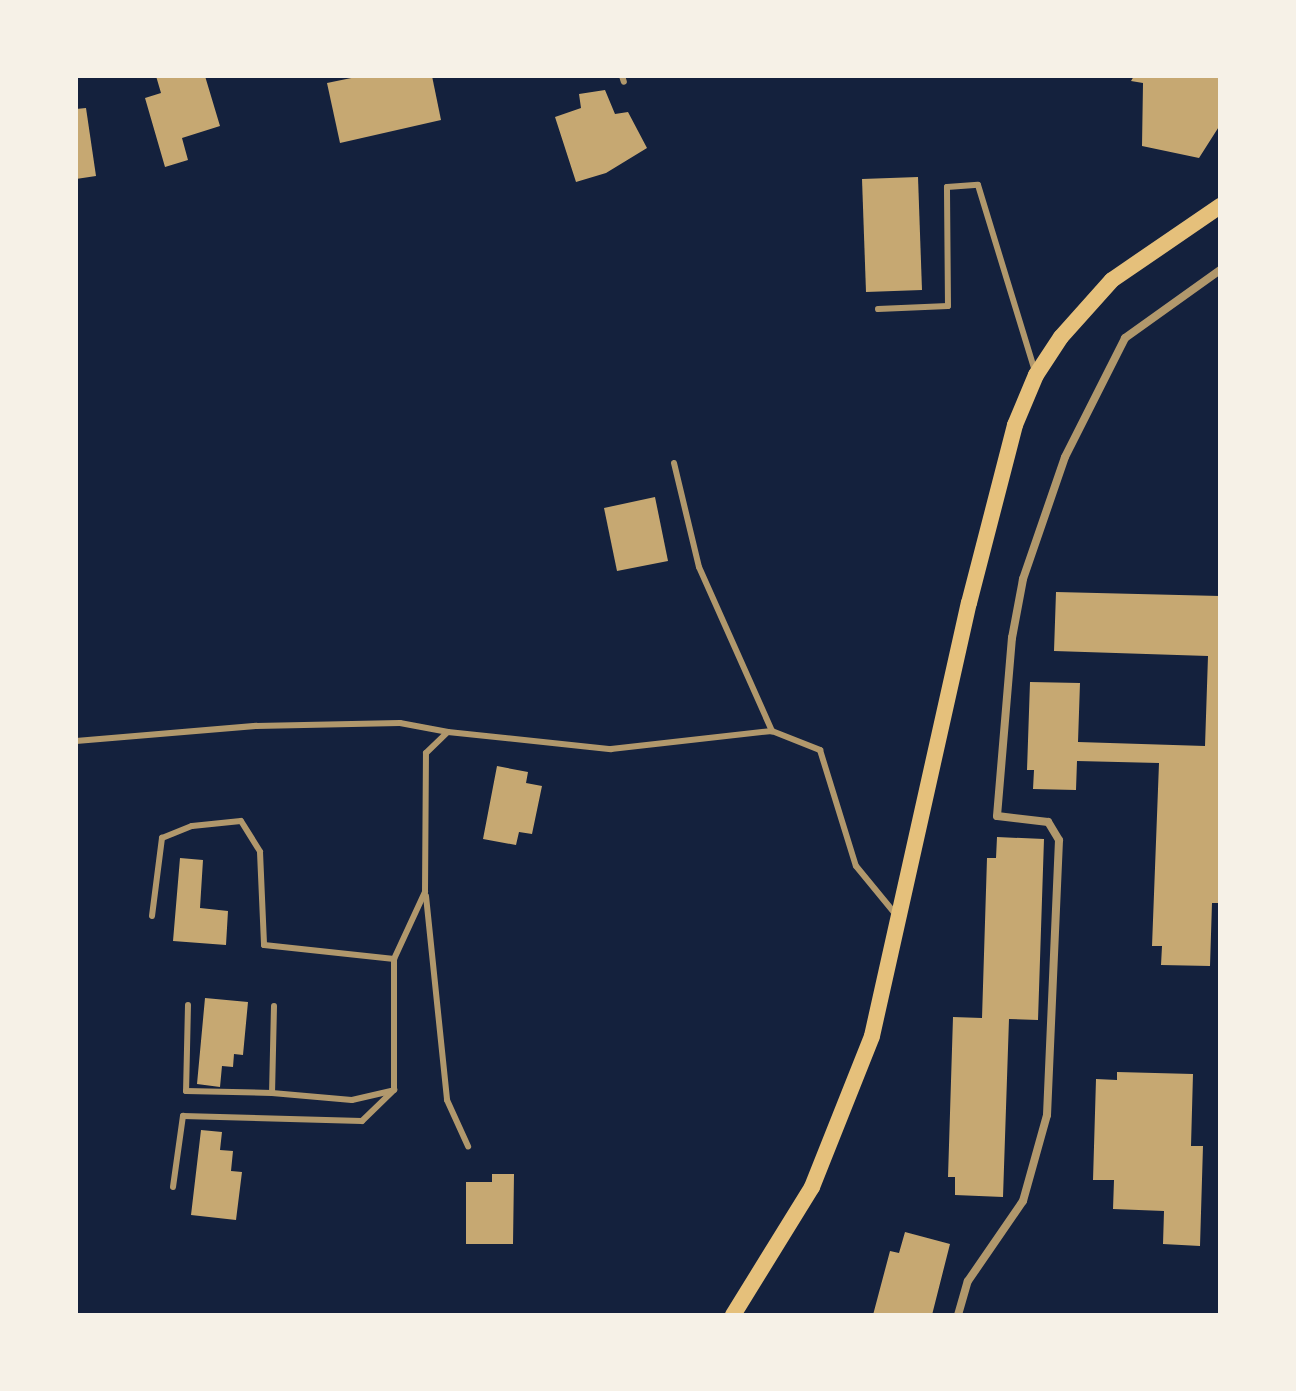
<!DOCTYPE html>
<style>
body{margin:0}
#map{position:relative;width:1296px;height:1391px;overflow:hidden;background:#14213d;font-family:Ubuntu,sans-serif}
div>[style]{position:absolute}
.building>*{inset:0;background:#c6a872}
.service>*{height:6px;margin:-3px;padding:0 3px;transform-origin:3px;border-radius:3px;background:#b1986c}
.minor>*{height:8px;margin:-4px;padding:0 4px;transform-origin:4px;border-radius:4px;background:#b1986c}
.secondary>*{height:16px;margin:-8px;padding:0 8px;transform-origin:8px;border-radius:8px;background:#e5c07b}
span{translate:-50% -50%;white-space:nowrap;text-align:center;line-height:1.15;-webkit-text-stroke:8px #f6f1e7;paint-order:stroke}
.frame{position:absolute;inset:0;border:78px solid #f6f1e7;pointer-events:none}
</style>
<div id="map">
<div class="building">
<i style="clip-path:polygon(156px 76px,205px 76px,220px 126px,182px 138px,188px 160px,165px 167px,145px 98px,161px 93px)"></i>
<i style="clip-path:polygon(361px 76px,432px 76px,441px 120px,340px 143px,327px 83px)"></i>
<i style="clip-path:polygon(1134px 76px,1220px 76px,1220px 125px,1199px 158px,1142px 146px,1143px 83px,1131px 81px)"></i>
<i style="clip-path:polygon(605px 90px,615px 114px,628px 112px,647px 148px,606px 173px,576px 182px,555px 117px,581px 108px,579px 94px)"></i>
<i style="clip-path:polygon(86px 108px,96px 176px,76px 179px,76px 109px)"></i>
<i style="clip-path:polygon(918px 177px,922px 290px,866px 292px,862px 179px)"></i>
<i style="clip-path:polygon(655px 497px,668px 561px,617px 571px,604px 508px)"></i>
<i style="clip-path:polygon(1056px 592px,1220px 596px,1220px 903px,1212px 903px,1210px 966px,1161px 965px,1162px 946px,1152px 946px,1159px 763px,1077px 761px,1076px 790px,1033px 789px,1034px 770px,1027px 770px,1030px 682px,1080px 683px,1078px 742px,1205px 746px,1208px 656px,1054px 651px)"></i>
<i style="clip-path:polygon(497px 766px,528px 772px,526px 783px,542px 786px,532px 834px,519px 832px,516px 845px,483px 839px)"></i>
<i style="clip-path:polygon(997px 837px,1044px 839px,1038px 1020px,1009px 1019px,1003px 1197px,955px 1195px,955px 1177px,948px 1177px,953px 1017px,982px 1018px,987px 858px,996px 858px)"></i>
<i style="clip-path:polygon(180px 858px,203px 860px,200px 908px,228px 911px,226px 945px,173px 941px)"></i>
<i style="clip-path:polygon(205px 998px,248px 1002px,243px 1055px,234px 1054px,233px 1067px,222px 1066px,220px 1087px,197px 1084px)"></i>
<i style="clip-path:polygon(1117px 1072px,1193px 1074px,1191px 1146px,1203px 1146px,1200px 1246px,1163px 1244px,1164px 1211px,1113px 1209px,1114px 1180px,1093px 1180px,1096px 1079px,1117px 1080px)"></i>
<i style="clip-path:polygon(201px 1130px,222px 1132px,220px 1150px,233px 1151px,231px 1171px,242px 1172px,236px 1220px,191px 1215px)"></i>
<i style="clip-path:polygon(492px 1174px,514px 1174px,513px 1244px,466px 1244px,466px 1182px,492px 1182px)"></i>
<i style="clip-path:polygon(905px 1232px,950px 1244px,932px 1315px,873px 1315px,890px 1251px,899px 1253px)"></i>
</div>
<div class="service">
<i style="left:622px;top:76px;width:6px;rotate:72deg"></i>
<i style="left:878px;top:309px;width:70px;rotate:-2.5deg"></i>
<i style="left:948px;top:306px;width:119px;rotate:-90.5deg"></i>
<i style="left:947px;top:187px;width:31px;rotate:-4deg"></i>
<i style="left:978px;top:185px;width:195px;rotate:73deg"></i>
<i style="left:674px;top:463px;width:107px;rotate:76.5deg"></i>
<i style="left:699px;top:567px;width:180px;rotate:66deg"></i>
<i style="left:76px;top:741px;width:181px;rotate:-4.8deg"></i>
<i style="left:256px;top:726px;width:144px;rotate:-1.2deg"></i>
<i style="left:400px;top:723px;width:49px;rotate:10.6deg"></i>
<i style="left:426px;top:896px;width:205px;rotate:84.1deg"></i>
<i style="left:447px;top:1100px;width:51px;rotate:65.5deg"></i>
<i style="left:152px;top:916px;width:79px;rotate:-82.7deg"></i>
<i style="left:162px;top:838px;width:32px;rotate:-22deg"></i>
<i style="left:192px;top:826px;width:49px;rotate:-5.8deg"></i>
<i style="left:241px;top:821px;width:36px;rotate:58deg"></i>
<i style="left:260px;top:852px;width:93px;rotate:87.5deg"></i>
<i style="left:264px;top:945px;width:131px;rotate:6.1deg"></i>
<i style="left:188px;top:1005px;width:86px;rotate:91.3deg"></i>
<i style="left:186px;top:1091px;width:86px;rotate:1.3deg"></i>
<i style="left:274px;top:1006px;width:87px;rotate:91.3deg"></i>
<i style="left:272px;top:1093px;width:80px;rotate:5deg"></i>
<i style="left:352px;top:1100px;width:40px;rotate:-13deg"></i>
<i style="left:173px;top:1187px;width:72px;rotate:-82deg"></i>
<i style="left:183px;top:1116px;width:179px;rotate:1.6deg"></i>
<i style="left:362px;top:1121px;width:45px;rotate:-44.1deg"></i>
<i style="left:394px;top:1090px;width:131px;rotate:-90deg"></i>
<i style="left:394px;top:959px;width:74px;rotate:-65.2deg"></i>
<i style="left:425px;top:892px;width:139px;rotate:-89.6deg"></i>
<i style="left:426px;top:753px;width:30px;rotate:-44deg"></i>
<i style="left:448px;top:732px;width:164px;rotate:6deg"></i>
<i style="left:611px;top:749px;width:162px;rotate:-6.4deg"></i>
<i style="left:772px;top:731px;width:52px;rotate:21.6deg"></i>
<i style="left:820px;top:750px;width:121px;rotate:72.8deg"></i>
<i style="left:856px;top:866px;width:65px;rotate:50.6deg"></i>
</div>
<div class="minor">
<i style="left:958px;top:1315px;width:35px;rotate:-74deg"></i>
<i style="left:968px;top:1281px;width:97px;rotate:-55.5deg"></i>
<i style="left:1023px;top:1201px;width:89px;rotate:-74.4deg"></i>
<i style="left:1047px;top:1115px;width:275px;rotate:-87.5deg"></i>
<i style="left:1059px;top:840px;width:21px;rotate:-121deg"></i>
<i style="left:1048px;top:822px;width:51px;rotate:-173.3deg"></i>
<i style="left:997px;top:816px;width:179px;rotate:-85.2deg"></i>
<i style="left:1012px;top:638px;width:60px;rotate:-79.4deg"></i>
<i style="left:1023px;top:579px;width:129px;rotate:-71deg"></i>
<i style="left:1065px;top:457px;width:133px;rotate:-63.2deg"></i>
<i style="left:1125px;top:338px;width:117px;rotate:-35.6deg"></i>
</div>
<div class="secondary">
<i style="left:733px;top:1315px;width:150px;rotate:-58.3deg"></i>
<i style="left:812px;top:1187px;width:162px;rotate:-68.3deg"></i>
<i style="left:872px;top:1036px;width:444px;rotate:-77.4deg"></i>
<i style="left:969px;top:603px;width:184px;rotate:-75.5deg"></i>
<i style="left:1015px;top:425px;width:54px;rotate:-67.2deg"></i>
<i style="left:1036px;top:375px;width:45px;rotate:-56.7deg"></i>
<i style="left:1061px;top:337px;width:76px;rotate:-48.2deg"></i>
<i style="left:1112px;top:280px;width:131px;rotate:-34.4deg"></i>
</div>
<div class="frame"></div>
</div>
